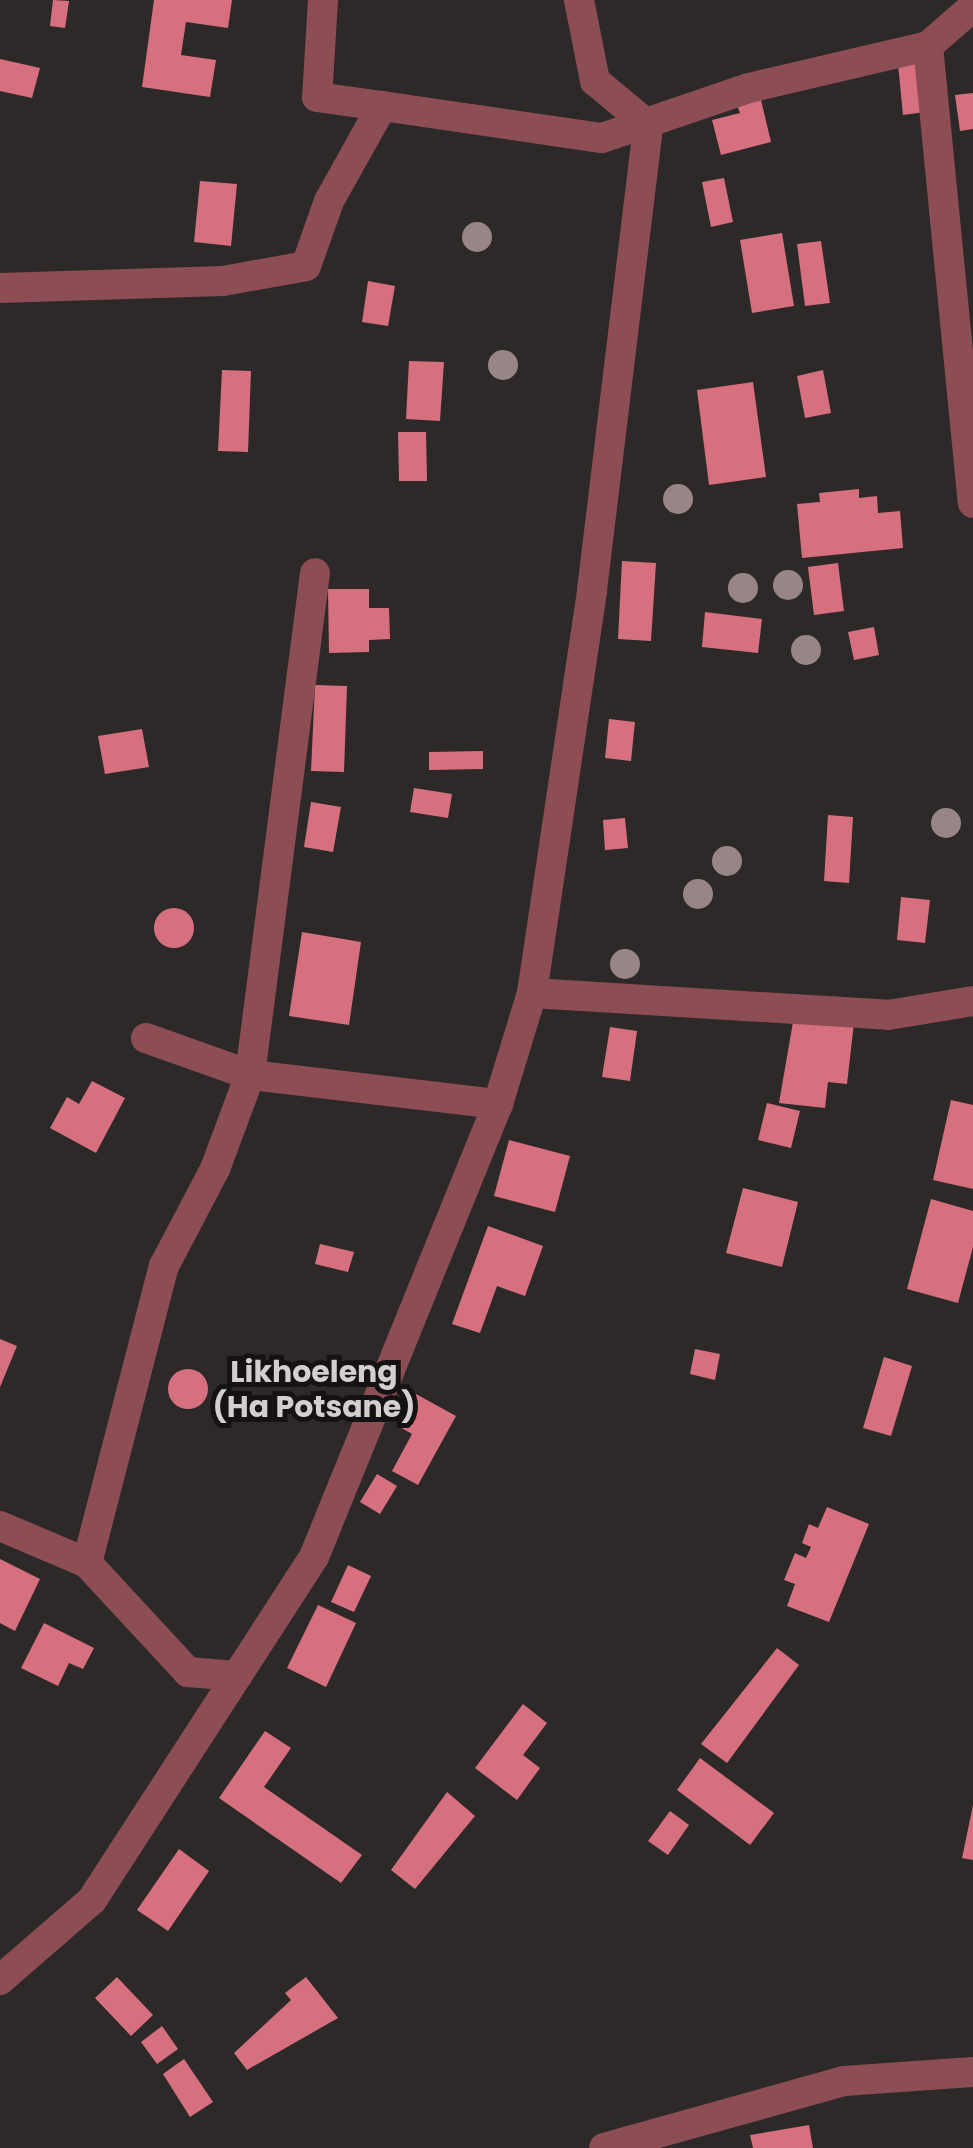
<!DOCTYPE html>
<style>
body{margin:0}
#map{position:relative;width:973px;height:2148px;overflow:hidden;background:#2e2929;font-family:Poppins,sans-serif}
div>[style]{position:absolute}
.building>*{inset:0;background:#d7707e}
.round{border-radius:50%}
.minor>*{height:30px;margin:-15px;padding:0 15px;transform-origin:15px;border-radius:15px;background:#8c4d55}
.trees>*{width:30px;height:30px;margin:-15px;border-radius:50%;background:#988687}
span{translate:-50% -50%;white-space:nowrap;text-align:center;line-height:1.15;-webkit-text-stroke:10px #141212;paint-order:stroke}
.neighbourhood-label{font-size:30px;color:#d4cfcf;font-weight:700}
</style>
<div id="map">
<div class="building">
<i style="clip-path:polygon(53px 0,69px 1px,65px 28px,50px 26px)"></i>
<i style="clip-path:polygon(154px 0,232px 0,228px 28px,186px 22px,181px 55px,216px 60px,210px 97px,142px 87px)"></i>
<i style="clip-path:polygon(0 59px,40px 68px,32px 98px,0 91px)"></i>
<i style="clip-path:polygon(918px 62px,925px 112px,903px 115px,898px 64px)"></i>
<i style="clip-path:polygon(973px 93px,973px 129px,960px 131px,955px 95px)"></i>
<i style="clip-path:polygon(760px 96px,771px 142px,721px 155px,712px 120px,740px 113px,736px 102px)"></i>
<i style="clip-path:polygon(724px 178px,733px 222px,711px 227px,702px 182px)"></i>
<i style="clip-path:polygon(200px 181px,237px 184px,231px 246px,194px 242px)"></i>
<i style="clip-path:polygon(782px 233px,794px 306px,752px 313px,740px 240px)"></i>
<i style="clip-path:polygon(821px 241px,830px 303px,805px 306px,797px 244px)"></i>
<i style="clip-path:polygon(368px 281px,395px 286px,388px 326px,362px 322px)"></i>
<i style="clip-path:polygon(409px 361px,444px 362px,440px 421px,406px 419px)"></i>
<i style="clip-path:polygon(222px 370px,251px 371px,248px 452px,218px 451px)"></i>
<i style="clip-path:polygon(823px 370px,831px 413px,805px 418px,797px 376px)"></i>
<i style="clip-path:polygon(753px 382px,766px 477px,709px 485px,697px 390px)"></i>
<i style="clip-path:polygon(398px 432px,426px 432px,427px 481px,399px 481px)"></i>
<i style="clip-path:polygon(859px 489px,859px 498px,877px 496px,878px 513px,900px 511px,903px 548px,802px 558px,797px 504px,820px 502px,819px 493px)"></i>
<i style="clip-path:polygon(622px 561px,656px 563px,651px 641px,618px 639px)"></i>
<i style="clip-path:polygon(838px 563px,844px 611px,814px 615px,808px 567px)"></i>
<i style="clip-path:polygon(328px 589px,369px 589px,369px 608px,389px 608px,390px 639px,369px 640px,369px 652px,329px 653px)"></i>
<i style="clip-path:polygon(705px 612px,762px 619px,758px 653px,702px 647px)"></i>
<i style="clip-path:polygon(874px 627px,879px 655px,854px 660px,848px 632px)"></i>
<i style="clip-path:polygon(315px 685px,347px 686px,344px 772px,311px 771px)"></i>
<i style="clip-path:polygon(609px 719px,635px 722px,631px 761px,605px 758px)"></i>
<i style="clip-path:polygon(142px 729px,149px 767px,105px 774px,98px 736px)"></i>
<i style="clip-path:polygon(483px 751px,483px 769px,429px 770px,429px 752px)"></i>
<i style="clip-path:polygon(414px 788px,452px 794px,448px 818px,410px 812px)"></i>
<i style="clip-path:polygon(311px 802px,341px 807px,333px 852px,304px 847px)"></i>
<i style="clip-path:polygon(828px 815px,853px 817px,849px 883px,824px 881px)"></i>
<i style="clip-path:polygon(625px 818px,628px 848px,605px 850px,603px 820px)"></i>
<i style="clip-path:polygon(901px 897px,930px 900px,925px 943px,897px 940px)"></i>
<i class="round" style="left:154px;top:908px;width:40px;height:40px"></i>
<i style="clip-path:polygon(302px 932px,361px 942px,349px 1025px,289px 1016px)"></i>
<i style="clip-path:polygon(794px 1016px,854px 1023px,847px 1084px,828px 1082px,825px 1108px,779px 1103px)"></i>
<i style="clip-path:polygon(610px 1027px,637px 1031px,630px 1081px,602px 1077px)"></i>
<i style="clip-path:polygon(92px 1081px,125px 1098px,96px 1153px,50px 1128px,67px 1097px,79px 1104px)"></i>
<i style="clip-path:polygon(951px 1100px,973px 1105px,973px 1189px,933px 1180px)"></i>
<i style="clip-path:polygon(767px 1103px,800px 1111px,791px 1148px,758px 1140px)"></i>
<i style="clip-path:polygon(509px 1140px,570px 1156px,555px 1212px,494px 1196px)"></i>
<i style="clip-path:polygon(743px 1188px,798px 1202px,782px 1267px,726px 1253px)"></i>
<i style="clip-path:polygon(931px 1199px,973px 1211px,973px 1247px,958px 1303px,907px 1289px)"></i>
<i style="clip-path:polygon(488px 1226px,543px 1246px,525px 1296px,497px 1286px,480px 1333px,452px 1324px)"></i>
<i style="clip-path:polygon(320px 1244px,354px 1252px,348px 1272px,315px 1264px)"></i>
<i style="clip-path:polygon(0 1339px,17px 1346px,0 1387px)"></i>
<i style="clip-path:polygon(695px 1349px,720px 1354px,715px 1380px,690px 1374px)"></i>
<i style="clip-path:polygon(884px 1357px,912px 1366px,891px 1436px,863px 1428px)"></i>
<i class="round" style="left:168px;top:1369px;width:40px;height:40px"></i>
<i style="clip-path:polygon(416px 1394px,456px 1416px,418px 1485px,392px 1471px,412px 1434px,398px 1426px)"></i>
<i style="clip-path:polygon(377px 1474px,397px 1486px,380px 1514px,360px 1502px)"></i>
<i style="clip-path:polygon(827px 1507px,869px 1524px,829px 1622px,787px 1606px,795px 1584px,784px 1580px,795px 1553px,806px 1558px,811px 1547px,802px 1543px,809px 1524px,818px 1528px)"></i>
<i style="clip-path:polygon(0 1559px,40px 1579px,15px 1631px,0 1623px)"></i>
<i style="clip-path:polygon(348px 1565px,371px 1576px,354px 1612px,331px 1602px)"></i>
<i style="clip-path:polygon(318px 1605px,356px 1623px,326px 1687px,287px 1668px)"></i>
<i style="clip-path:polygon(44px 1623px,94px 1648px,83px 1669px,69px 1663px,58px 1686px,21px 1668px)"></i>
<i style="clip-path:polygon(777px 1648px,799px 1665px,727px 1763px,701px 1744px)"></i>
<i style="clip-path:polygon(523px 1704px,547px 1723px,523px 1755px,540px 1768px,517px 1800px,475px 1768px)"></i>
<i style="clip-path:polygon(265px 1731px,291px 1748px,264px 1787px,362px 1855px,341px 1883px,219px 1798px)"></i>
<i style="clip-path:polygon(700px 1758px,774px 1813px,750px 1845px,677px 1790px)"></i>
<i style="clip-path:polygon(447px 1792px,475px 1816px,415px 1889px,391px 1870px)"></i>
<i style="clip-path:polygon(973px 1805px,973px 1860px,962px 1858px)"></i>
<i style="clip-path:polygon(670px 1811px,689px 1825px,668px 1855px,648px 1841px)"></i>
<i style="clip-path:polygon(179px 1849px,209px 1871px,168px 1931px,137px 1910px)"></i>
<i style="clip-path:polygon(117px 1977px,153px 2015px,131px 2036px,95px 1998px)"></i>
<i style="clip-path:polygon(306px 1977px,338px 2018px,247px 2070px,234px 2053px,291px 2000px,285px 1993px)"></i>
<i style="clip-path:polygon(162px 2026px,178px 2049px,157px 2064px,141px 2042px)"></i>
<i style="clip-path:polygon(184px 2059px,213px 2102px,190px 2117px,163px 2074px)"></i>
<i style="clip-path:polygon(809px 2125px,813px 2148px,753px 2148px,750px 2135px)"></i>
</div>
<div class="minor">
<i style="left:323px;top:0;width:97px;rotate:93.5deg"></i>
<i style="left:317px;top:97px;width:66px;rotate:7.9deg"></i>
<i style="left:579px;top:0;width:83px;rotate:78.8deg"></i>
<i style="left:595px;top:81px;width:69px;rotate:39.7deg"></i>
<i style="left:928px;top:46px;width:459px;rotate:84.4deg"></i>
<i style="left:0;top:288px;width:223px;rotate:-1.8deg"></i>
<i style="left:223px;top:281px;width:84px;rotate:-10.2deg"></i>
<i style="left:306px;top:266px;width:69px;rotate:-70.5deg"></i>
<i style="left:329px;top:201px;width:109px;rotate:-60.8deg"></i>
<i style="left:382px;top:106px;width:222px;rotate:8.3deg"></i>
<i style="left:602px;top:138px;width:155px;rotate:-18.8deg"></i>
<i style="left:749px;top:88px;width:184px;rotate:-13.2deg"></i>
<i style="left:928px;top:46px;width:60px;rotate:-40.9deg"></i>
<i style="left:532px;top:993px;width:357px;rotate:3.5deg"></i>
<i style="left:888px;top:1015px;width:86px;rotate:-9.4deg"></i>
<i style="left:146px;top:1038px;width:110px;rotate:19.6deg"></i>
<i style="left:250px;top:1075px;width:250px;rotate:6.7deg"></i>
<i style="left:0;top:1526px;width:95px;rotate:23deg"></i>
<i style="left:87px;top:1563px;width:307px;rotate:-75.5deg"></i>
<i style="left:164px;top:1266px;width:110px;rotate:-62.3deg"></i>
<i style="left:215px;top:1169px;width:100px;rotate:-69.6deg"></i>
<i style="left:250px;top:1075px;width:506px;rotate:-82.62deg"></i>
<i style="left:87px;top:1563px;width:149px;rotate:47.2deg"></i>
<i style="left:188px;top:1672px;width:49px;rotate:4.7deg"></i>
<i style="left:0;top:1980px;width:122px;rotate:-41deg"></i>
<i style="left:92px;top:1900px;width:409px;rotate:-57.1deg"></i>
<i style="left:314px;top:1557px;width:489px;rotate:-67.9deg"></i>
<i style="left:498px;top:1104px;width:116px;rotate:-73deg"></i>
<i style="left:532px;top:993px;width:407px;rotate:-81.5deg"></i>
<i style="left:592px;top:590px;width:468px;rotate:-83.1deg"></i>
<i style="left:604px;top:2148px;width:249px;rotate:-15.6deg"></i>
<i style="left:844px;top:2081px;width:129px;rotate:-4deg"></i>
</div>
<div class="trees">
<i style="left:477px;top:237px"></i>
<i style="left:503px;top:365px"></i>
<i style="left:678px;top:499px"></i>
<i style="left:788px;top:585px"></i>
<i style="left:743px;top:588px"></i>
<i style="left:806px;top:650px"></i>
<i style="left:946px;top:823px"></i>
<i style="left:727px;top:861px"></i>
<i style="left:698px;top:894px"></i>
<i style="left:625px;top:964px"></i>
</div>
<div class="neighbourhood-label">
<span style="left:314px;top:1389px">Likhoeleng<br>(Ha Potsane)</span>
</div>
</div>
